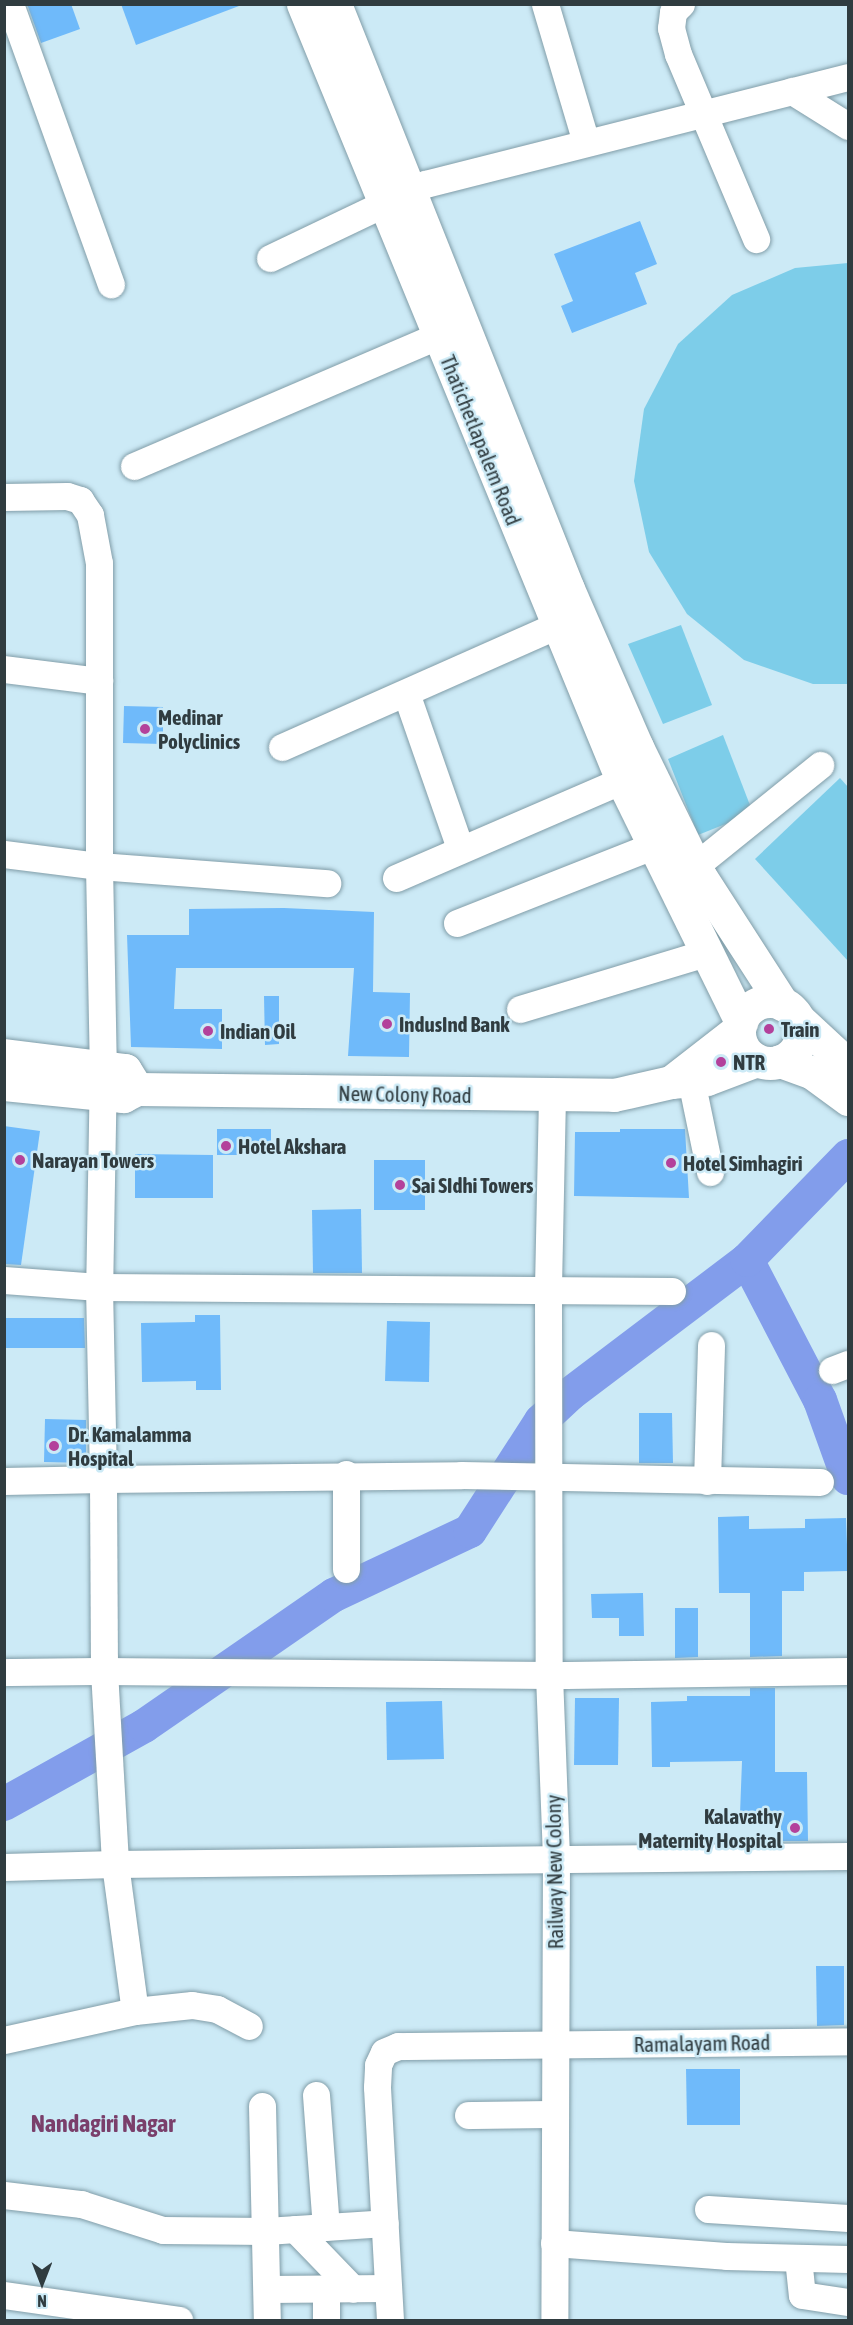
<!DOCTYPE html>
<style>
body{margin:0}
#map{position:relative;width:853px;height:2325px;overflow:hidden;background:#cceaf6;font-family:"Asap Condensed",sans-serif}
div>[style]{position:absolute}
.green>*{inset:0;background:#7dcde9}
.river>*{height:34px;margin:-17px;padding:0 17px;transform-origin:17px;border-radius:17px;background:#829deb}
.building>*{inset:0;background:#6fbafa}
.roads{filter:drop-shadow(0 0 2px #819da8) drop-shadow(0 0 2px #819da8)}
.minor>*{height:27px;margin:-13.5px;padding:0 13.5px;transform-origin:13.5px;border-radius:13.5px;background:#fff}
.major>*{height:33px;margin:-16.5px;padding:0 16.5px;transform-origin:16.5px;border-radius:16.5px;background:#fff}
.major>.ring{margin:-16.5px;padding:0;box-sizing:content-box;background:none;border:33px solid #fff;border-radius:50%}
.dots>*{width:16px;height:16px;translate:-50% -50%;box-sizing:border-box;border:3px solid #cceaf6;border-radius:50%}
span{translate:-50% -50%;white-space:nowrap;text-align:center;line-height:1.15;-webkit-text-stroke:5px #cceaf6;paint-order:stroke}
.street-label{font-size:21px;color:#303c40}
.poi-label{font-size:21px;color:#303c40;font-weight:700}
.left{translate:0 -50%;text-align:left}
.right{translate:-100% -50%;text-align:right}
.quarter-label{font-size:24px;color:#7a3f6b;font-weight:700}
.frame{position:absolute;inset:0;border:6px solid #303c40;pointer-events:none}
.north{position:absolute;left:12px;top:2253px;width:60px;height:60px;-webkit-text-stroke:4px #cceaf6;paint-order:stroke;rotate:180deg;font-size:16px;font-weight:700;line-height:24px;text-align:center;color:#303c40}
.north::after{content:'';display:block;margin:auto;width:21px;height:27px;background:#303c40;clip-path:polygon(50% 0,100% 100%,50% 72%,0 100%)}
</style>
<div id="map">
<div class="green">
<i style="clip-path:polygon(848px 263px,848px 684px,813px 684px,744px 660px,687px 614px,649px 552px,634px 481px,644px 409px,678px 344px,732px 295px,795px 268px)"></i>
<i style="clip-path:polygon(681px 625px,712px 705px,663px 724px,628px 644px)"></i>
<i style="clip-path:polygon(723px 735px,753px 813px,698px 835px,668px 759px)"></i>
<i style="clip-path:polygon(840px 778px,848px 787px,848px 961px,755px 859px)"></i>
</div>
<div class="river">
<i style="left:747px;top:1260px;width:158px;rotate:62.5deg"></i>
<i style="left:820px;top:1400px;width:83px;rotate:70.3deg"></i>
<i style="left:4px;top:1804px;width:160px;rotate:-29.1deg"></i>
<i style="left:144px;top:1726px;width:231px;rotate:-34.6deg"></i>
<i style="left:334px;top:1595px;width:150px;rotate:-25.2deg"></i>
<i style="left:470px;top:1531px;width:131px;rotate:-57.2deg"></i>
<i style="left:541px;top:1421px;width:40px;rotate:-43deg"></i>
<i style="left:570px;top:1394px;width:222px;rotate:-37.1deg"></i>
<i style="left:747px;top:1260px;width:145px;rotate:-45.8deg"></i>
</div>
<div class="building">
<i style="clip-path:polygon(27px 4px,71px 4px,80px 29px,41px 43px)"></i>
<i style="clip-path:polygon(121px 4px,239px 4px,239px 6px,136px 45px)"></i>
<i style="clip-path:polygon(640px 221px,657px 264px,635px 273px,647px 304px,572px 333px,561px 306px,573px 301px,554px 254px)"></i>
<i style="clip-path:polygon(124px 706px,163px 707px,163px 744px,123px 743px)"></i>
<i style="clip-path:polygon(284px 908px,374px 912px,373px 992px,410px 993px,409px 1057px,348px 1056px,354px 968px,176px 968px,174px 1009px,222px 1009px,222px 1049px,131px 1047px,127px 935px,189px 935px,189px 909px)"></i>
<i style="clip-path:polygon(264px 996px,279px 996px,279px 1044px,265px 1045px)"></i>
<i style="clip-path:polygon(4px 1126px,40px 1131px,21px 1265px,4px 1264px)"></i>
<i style="clip-path:polygon(217px 1129px,271px 1129px,271px 1155px,217px 1155px)"></i>
<i style="clip-path:polygon(620px 1129px,685px 1129px,689px 1198px,574px 1196px,575px 1132px,620px 1132px)"></i>
<i style="clip-path:polygon(135px 1154px,213px 1155px,213px 1198px,135px 1198px)"></i>
<i style="clip-path:polygon(374px 1160px,425px 1160px,425px 1210px,374px 1210px)"></i>
<i style="clip-path:polygon(361px 1209px,362px 1273px,313px 1273px,312px 1210px)"></i>
<i style="clip-path:polygon(195px 1315px,220px 1315px,221px 1390px,196px 1390px,196px 1381px,142px 1382px,141px 1323px,195px 1322px)"></i>
<i style="clip-path:polygon(4px 1318px,84px 1318px,85px 1348px,4px 1348px)"></i>
<i style="clip-path:polygon(387px 1321px,430px 1322px,429px 1382px,385px 1381px)"></i>
<i style="clip-path:polygon(639px 1413px,672px 1413px,673px 1463px,639px 1463px)"></i>
<i style="clip-path:polygon(45px 1419px,86px 1420px,86px 1463px,44px 1462px)"></i>
<i style="clip-path:polygon(749px 1516px,749px 1529px,805px 1528px,805px 1519px,846px 1518px,848px 1571px,804px 1572px,804px 1591px,782px 1591px,782px 1656px,750px 1657px,750px 1593px,719px 1593px,718px 1517px)"></i>
<i style="clip-path:polygon(643px 1593px,644px 1636px,619px 1636px,619px 1618px,592px 1618px,591px 1594px)"></i>
<i style="clip-path:polygon(675px 1608px,698px 1608px,698px 1657px,675px 1658px)"></i>
<i style="clip-path:polygon(750px 1688px,775px 1688px,775px 1772px,807px 1772px,808px 1841px,781px 1841px,781px 1813px,740px 1814px,742px 1761px,670px 1762px,670px 1767px,652px 1767px,651px 1702px,687px 1701px,687px 1696px,750px 1696px)"></i>
<i style="clip-path:polygon(575px 1698px,619px 1698px,618px 1765px,574px 1765px)"></i>
<i style="clip-path:polygon(442px 1701px,444px 1759px,387px 1760px,386px 1702px)"></i>
<i style="clip-path:polygon(816px 1966px,844px 1966px,844px 2025px,817px 2026px)"></i>
<i style="clip-path:polygon(686px 2069px,740px 2069px,740px 2125px,687px 2125px)"></i>
</div>
<div class="roads">
<div class="minor">
<i style="left:10px;top:4px;width:298px;rotate:70.2deg"></i>
<i style="left:545px;top:4px;width:144px;rotate:73.5deg"></i>
<i style="left:681px;top:4px;width:11px;rotate:135deg"></i>
<i style="left:673px;top:12px;width:16px;rotate:97deg"></i>
<i style="left:671px;top:28px;width:27px;rotate:75deg"></i>
<i style="left:678px;top:54px;width:201px;rotate:67.1deg"></i>
<i style="left:792px;top:91px;width:66px;rotate:32deg"></i>
<i style="left:270px;top:258px;width:172px;rotate:-25.5deg"></i>
<i style="left:425px;top:184px;width:436px;rotate:-14.2deg"></i>
<i style="left:134px;top:466px;width:332px;rotate:-23.2deg"></i>
<i style="left:4px;top:497px;width:63px;rotate:-0.9deg"></i>
<i style="left:67px;top:496px;width:14px;rotate:17deg"></i>
<i style="left:80px;top:500px;width:18px;rotate:56deg"></i>
<i style="left:90px;top:515px;width:49px;rotate:79.4deg"></i>
<i style="left:99px;top:563px;width:303px;rotate:90deg"></i>
<i style="left:99px;top:866px;width:229px;rotate:4.3deg"></i>
<i style="left:4px;top:669px;width:96px;rotate:7.2deg"></i>
<i style="left:406px;top:693px;width:164px;rotate:70.8deg"></i>
<i style="left:282px;top:747px;width:301px;rotate:-23.9deg"></i>
<i style="left:4px;top:854px;width:96px;rotate:7.2deg"></i>
<i style="left:99px;top:866px;width:201px;rotate:88.9deg"></i>
<i style="left:103px;top:1067px;width:220px;rotate:91deg"></i>
<i style="left:99px;top:1287px;width:192px;rotate:88.8deg"></i>
<i style="left:103px;top:1479px;width:358px;rotate:-0.6deg"></i>
<i style="left:461px;top:1475px;width:359px;rotate:1.1deg"></i>
<i style="left:695px;top:866px;width:161px;rotate:-38.9deg"></i>
<i style="left:396px;top:878px;width:246px;rotate:-23.4deg"></i>
<i style="left:457px;top:923px;width:213px;rotate:-21.5deg"></i>
<i style="left:520px;top:1009px;width:194px;rotate:-16.8deg"></i>
<i style="left:691px;top:1080px;width:94px;rotate:78.3deg"></i>
<i style="left:552px;top:1096px;width:196px;rotate:91.2deg"></i>
<i style="left:548px;top:1292px;width:383px;rotate:89.9deg"></i>
<i style="left:549px;top:1675px;width:182px;rotate:87.8deg"></i>
<i style="left:556px;top:1857px;width:463px;rotate:90.2deg"></i>
<i style="left:4px;top:1280px;width:95px;rotate:4.2deg"></i>
<i style="left:99px;top:1287px;width:573px;rotate:0.4deg"></i>
<i style="left:832px;top:1370px;width:17px;rotate:-21deg"></i>
<i style="left:346px;top:1474px;width:95px;rotate:90deg"></i>
<i style="left:4px;top:1481px;width:99px;rotate:-1.2deg"></i>
<i style="left:103px;top:1479px;width:192px;rotate:89.7deg"></i>
<i style="left:104px;top:1671px;width:100px;rotate:179.4deg"></i>
<i style="left:707px;top:1481px;width:136px;rotate:-88.3deg"></i>
<i style="left:848px;top:1671px;width:299px;rotate:179.2deg"></i>
<i style="left:549px;top:1675px;width:445px;rotate:-179.5deg"></i>
<i style="left:104px;top:1671px;width:193px;rotate:86.7deg"></i>
<i style="left:115px;top:1864px;width:733px;rotate:-0.63deg"></i>
<i style="left:4px;top:1867px;width:111px;rotate:-1.5deg"></i>
<i style="left:115px;top:1864px;width:148px;rotate:82.3deg"></i>
<i style="left:4px;top:2040px;width:134px;rotate:-12.5deg"></i>
<i style="left:135px;top:2011px;width:57px;rotate:-6deg"></i>
<i style="left:192px;top:2005px;width:25px;rotate:9deg"></i>
<i style="left:217px;top:2009px;width:36px;rotate:28deg"></i>
<i style="left:316px;top:2095px;width:132px;rotate:85.7deg"></i>
<i style="left:262px;top:2106px;width:214px;rotate:88.7deg"></i>
<i style="left:468px;top:2115px;width:87px;rotate:-0.7deg"></i>
<i style="left:4px;top:2195px;width:78px;rotate:6.7deg"></i>
<i style="left:81px;top:2204px;width:86px;rotate:17.6deg"></i>
<i style="left:163px;top:2230px;width:103px;rotate:0.6deg"></i>
<i style="left:266px;top:2231px;width:119px;rotate:-3.8deg"></i>
<i style="left:708px;top:2209px;width:140px;rotate:3.7deg"></i>
<i style="left:295px;top:2229px;width:83px;rotate:46deg"></i>
<i style="left:554px;top:2243px;width:172px;rotate:4.3deg"></i>
<i style="left:726px;top:2256px;width:122px;rotate:1.4deg"></i>
<i style="left:798px;top:2258px;width:37px;rotate:84deg"></i>
<i style="left:802px;top:2295px;width:47px;rotate:8.7deg"></i>
<i style="left:267px;top:2289px;width:121px;rotate:-0.5deg"></i>
<i style="left:326px;top:2289px;width:31px;rotate:90deg"></i>
<i style="left:4px;top:2295px;width:177px;rotate:8.1deg"></i>
<i style="left:390px;top:2320px;width:233px;rotate:-93.2deg"></i>
<i style="left:377px;top:2087px;width:22px;rotate:-87deg"></i>
<i style="left:378px;top:2065px;width:14px;rotate:-65deg"></i>
<i style="left:384px;top:2052px;width:15px;rotate:-23deg"></i>
<i style="left:398px;top:2046px;width:450px;rotate:-0.6deg"></i>
</div>
<div class="major">
<i style="left:303px;top:4px;width:839px;rotate:67.65deg"></i>
<i style="left:622px;top:780px;width:270px;rotate:63.8deg"></i>
<i style="left:335px;top:4px;width:630px;rotate:68.28deg"></i>
<i style="left:568px;top:589px;width:172px;rotate:66.4deg"></i>
<i style="left:637px;top:747px;width:144px;rotate:64deg"></i>
<i style="left:700px;top:876px;width:153px;rotate:57.2deg"></i>
<i class="ring" style="left:739px;top:1001px;width:29px;height:29px"></i>
<i style="left:797px;top:1018px;width:69px;rotate:42.7deg"></i>
<i style="left:4px;top:1055px;width:122px;rotate:7.1deg"></i>
<i style="left:125px;top:1070px;width:22px;rotate:58deg"></i>
<i style="left:780px;top:1061px;width:33px;rotate:20deg"></i>
<i style="left:811px;top:1072px;width:46px;rotate:36.1deg"></i>
<i style="left:671px;top:1082px;width:86px;rotate:-37.9deg"></i>
<i style="left:4px;top:1084px;width:120px;rotate:5.8deg"></i>
<i style="left:123px;top:1096px;width:16px;rotate:-27deg"></i>
<i style="left:137px;top:1089px;width:477px;rotate:0.7deg"></i>
<i style="left:614px;top:1095px;width:58px;rotate:-12.8deg"></i>
<i style="left:671px;top:1082px;width:36px;rotate:-5deg"></i>
<i style="left:707px;top:1079px;width:53px;rotate:-20.8deg"></i>
</div>
</div>
<div class="dots">
<i style="left:145px;top:729px;background:#b3419b"></i>
<i style="left:387px;top:1024px;background:#b3419b"></i>
<i style="left:769px;top:1029px;background:#b3419b"></i>
<i style="left:208px;top:1031px;background:#b3419b"></i>
<i style="left:721px;top:1062px;background:#b3419b"></i>
<i style="left:226px;top:1146px;background:#b3419b"></i>
<i style="left:20px;top:1160px;background:#b3419b"></i>
<i style="left:671px;top:1163px;background:#b3419b"></i>
<i style="left:400px;top:1185px;background:#b3419b"></i>
<i style="left:54px;top:1446px;background:#b3419b"></i>
<i style="left:795px;top:1828px;background:#b3419b"></i>
</div>
<div class="street-label">
<span style="left:481px;top:440px;rotate:68deg">Thatichetlapalem Road</span>
<span style="left:405px;top:1094px;rotate:1deg">New Colony Road</span>
<span style="left:554px;top:1872px;rotate:-91deg">Railway New Colony</span>
<span style="left:702px;top:2043px;rotate:-1deg">Ramalayam Road</span>
</div>
<div class="poi-label">
<span class="left" style="left:158px;top:729px">Medinar<br>Polyclinics</span>
<span class="left" style="left:399px;top:1024px">IndusInd Bank</span>
<span class="left" style="left:781px;top:1029px">Train</span>
<span class="left" style="left:220px;top:1031px">Indian Oil</span>
<span class="left" style="left:733px;top:1062px">NTR</span>
<span class="left" style="left:238px;top:1146px">Hotel Akshara</span>
<span class="left" style="left:32px;top:1160px">Narayan Towers</span>
<span class="left" style="left:683px;top:1163px">Hotel Simhagiri</span>
<span class="left" style="left:412px;top:1185px">Sai SIdhi Towers</span>
<span class="left" style="left:68px;top:1446px">Dr. Kamalamma<br>Hospital</span>
<span class="right" style="left:782px;top:1828px">Kalavathy<br>Maternity Hospital</span>
</div>
<div class="quarter-label">
<span style="left:103px;top:2124px">Nandagiri Nagar</span>
</div>
<div class="frame"></div>
<div class="north">N</div>
</div>
